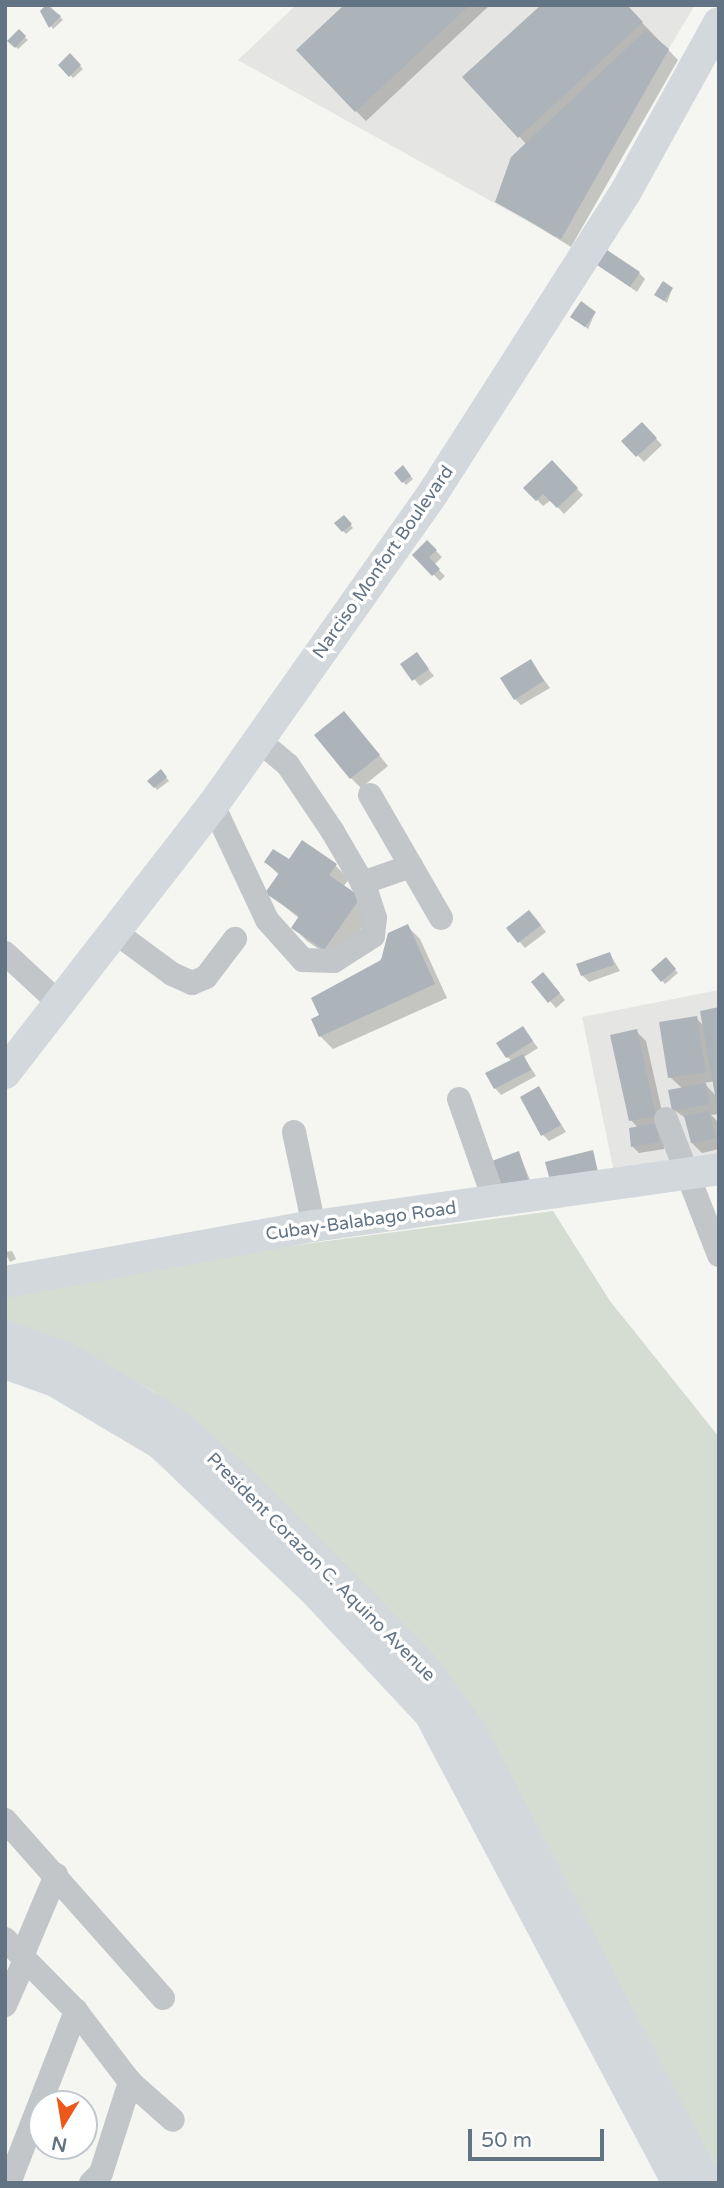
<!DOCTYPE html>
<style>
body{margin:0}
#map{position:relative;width:724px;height:2188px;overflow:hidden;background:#f5f5f1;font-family:"Varela Round",sans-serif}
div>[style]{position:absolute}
.built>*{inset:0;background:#e5e6e4}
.green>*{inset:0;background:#d5dcd1}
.shadow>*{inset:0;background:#0003}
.building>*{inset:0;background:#acb3b9}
.minor>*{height:24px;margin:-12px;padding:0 12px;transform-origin:12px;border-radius:12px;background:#c2c6c9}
.major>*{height:32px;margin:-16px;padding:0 16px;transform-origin:16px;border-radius:16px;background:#d3d8dc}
span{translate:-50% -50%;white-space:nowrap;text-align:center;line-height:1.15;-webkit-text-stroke:7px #fff;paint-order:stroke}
.street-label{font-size:18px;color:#627383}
.frame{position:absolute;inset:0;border:7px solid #627383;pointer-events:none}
.north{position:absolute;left:28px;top:2090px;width:70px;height:70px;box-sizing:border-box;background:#fff;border:2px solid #c0c7cd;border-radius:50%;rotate:191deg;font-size:19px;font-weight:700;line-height:28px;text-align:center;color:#627383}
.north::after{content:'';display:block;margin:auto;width:24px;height:32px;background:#ec581a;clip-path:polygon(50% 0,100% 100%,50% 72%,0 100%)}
.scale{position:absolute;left:468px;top:2129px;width:136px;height:32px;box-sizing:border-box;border:4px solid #627383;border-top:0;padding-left:9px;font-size:21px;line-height:24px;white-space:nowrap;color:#627383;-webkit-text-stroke:5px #fff;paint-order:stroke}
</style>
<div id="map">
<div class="built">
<i style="clip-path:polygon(296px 5px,695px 5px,555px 237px,238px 60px)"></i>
<i style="clip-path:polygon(719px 990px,719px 1156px,615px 1177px,582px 1017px)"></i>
</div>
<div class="green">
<i style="clip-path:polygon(553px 1211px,610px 1301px,719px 1437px,719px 2178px,257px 1480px,154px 1392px,67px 1344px,5px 1326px,5px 1292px,253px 1251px)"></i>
</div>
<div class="shadow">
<i style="clip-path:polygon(49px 5px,63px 20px,53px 29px,42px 12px)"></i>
<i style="clip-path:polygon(347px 5px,490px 5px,366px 121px,356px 111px)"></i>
<i style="clip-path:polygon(625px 5px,678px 60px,571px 247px,497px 201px,527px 145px,465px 77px)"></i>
<i style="clip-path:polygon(19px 32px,28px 40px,18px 49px,10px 41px)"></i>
<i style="clip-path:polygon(70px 56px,83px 69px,73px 78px,60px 65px)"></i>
<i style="clip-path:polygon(599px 265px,639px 273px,645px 279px,637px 292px)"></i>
<i style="clip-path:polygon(672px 289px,667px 303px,659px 297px)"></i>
<i style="clip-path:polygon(595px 313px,588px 329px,574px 319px)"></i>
<i style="clip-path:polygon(642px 424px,662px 445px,644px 462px,624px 441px)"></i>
<i style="clip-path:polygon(552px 463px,583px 495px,564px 514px,551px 500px,543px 506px,526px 488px)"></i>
<i style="clip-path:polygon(403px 467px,413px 479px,406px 485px,396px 473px)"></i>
<i style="clip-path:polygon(344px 517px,353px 528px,346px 534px,336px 523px)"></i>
<i style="clip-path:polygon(427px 542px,442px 557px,434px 565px,445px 576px,440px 581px,414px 555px)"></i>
<i style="clip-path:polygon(416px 654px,434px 676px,420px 686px,402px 664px)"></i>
<i style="clip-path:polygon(530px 661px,550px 688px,521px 705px,515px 699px)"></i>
<i style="clip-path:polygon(353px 723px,388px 766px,361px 788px,351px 778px)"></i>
<i style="clip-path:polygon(161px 772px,169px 781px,157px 790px,150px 781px)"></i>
<i style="clip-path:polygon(303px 843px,336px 866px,349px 879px,343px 887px,373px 912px,338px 962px,307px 941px,294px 928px,300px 919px,268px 893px,280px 876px,266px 862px,289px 862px)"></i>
<i style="clip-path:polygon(535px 918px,546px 932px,525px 948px,519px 941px)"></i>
<i style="clip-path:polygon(407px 926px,420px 939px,447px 998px,333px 1049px,320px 1036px)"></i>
<i style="clip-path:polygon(610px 954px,620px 971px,589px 982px,582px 975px)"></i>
<i style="clip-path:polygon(666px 960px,678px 973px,665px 984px,653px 970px)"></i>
<i style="clip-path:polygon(549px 980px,565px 1000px,556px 1008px,533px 982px)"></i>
<i style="clip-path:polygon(evenodd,719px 1009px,719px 1114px,711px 1115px,719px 1123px,719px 1149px,702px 1153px,692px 1143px,687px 1119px,674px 1110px,683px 1089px,670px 1077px,696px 1018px,705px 1027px,719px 1009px,715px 1081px,717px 1097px,704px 1083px,715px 1081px)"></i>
<i style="clip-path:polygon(523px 1028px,538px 1048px,524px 1057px,536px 1076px,501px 1095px,495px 1088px,512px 1061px,507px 1057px)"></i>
<i style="clip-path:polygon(636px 1031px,646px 1041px,665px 1125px,664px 1149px,639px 1153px,633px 1147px,638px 1128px,631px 1120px)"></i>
<i style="clip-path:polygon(539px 1089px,566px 1132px,549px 1141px,543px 1135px)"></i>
<i style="clip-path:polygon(519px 1153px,535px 1192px,511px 1197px)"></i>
<i style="clip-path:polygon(12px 1251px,16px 1259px,10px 1262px,5px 1252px)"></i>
</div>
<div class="building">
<i style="clip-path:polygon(46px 5px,61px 16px,49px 28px,40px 11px)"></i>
<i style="clip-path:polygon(344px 5px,470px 5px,355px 112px,296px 50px)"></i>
<i style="clip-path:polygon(541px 5px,627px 5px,643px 22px,518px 138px,462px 77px)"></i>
<i style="clip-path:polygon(19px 29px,26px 36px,15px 48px,7px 41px)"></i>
<i style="clip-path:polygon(646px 30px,669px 49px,561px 239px,495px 202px,511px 157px)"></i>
<i style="clip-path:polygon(70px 53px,81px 65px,69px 77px,58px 65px)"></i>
<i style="clip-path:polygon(607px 250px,640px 272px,630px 287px,597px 265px)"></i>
<i style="clip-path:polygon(663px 281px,673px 288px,664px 301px,654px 295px)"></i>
<i style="clip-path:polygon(581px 301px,596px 312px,585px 327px,570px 317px)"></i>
<i style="clip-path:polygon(642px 422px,657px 438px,636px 457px,621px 441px)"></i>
<i style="clip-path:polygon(552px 460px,578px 488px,557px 508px,543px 494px,536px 501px,523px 488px)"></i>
<i style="clip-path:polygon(403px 465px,411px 476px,402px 483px,394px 473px)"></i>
<i style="clip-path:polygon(344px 515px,352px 524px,342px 532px,334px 523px)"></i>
<i style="clip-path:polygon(427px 540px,437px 550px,429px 557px,440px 569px,432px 576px,412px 555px)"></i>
<i style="clip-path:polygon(417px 652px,429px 669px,412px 681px,400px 664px)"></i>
<i style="clip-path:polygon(531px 659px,544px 681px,514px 700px,500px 678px)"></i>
<i style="clip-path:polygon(344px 711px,380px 755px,350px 779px,314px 735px)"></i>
<i style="clip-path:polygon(161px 769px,167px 777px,154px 788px,147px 781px)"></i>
<i style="clip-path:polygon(302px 840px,337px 864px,329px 875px,361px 897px,324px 950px,291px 928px,299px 916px,265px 893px,279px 873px,264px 862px,273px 849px,289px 859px)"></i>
<i style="clip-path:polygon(529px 910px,541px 925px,518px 943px,506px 928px)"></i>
<i style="clip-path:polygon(408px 924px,435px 984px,319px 1037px,311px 1019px,319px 1015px,311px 998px,381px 960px,388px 933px)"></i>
<i style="clip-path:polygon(610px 952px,614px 965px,581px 976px,576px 964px)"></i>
<i style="clip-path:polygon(666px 957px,676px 969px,661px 982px,651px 970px)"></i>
<i style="clip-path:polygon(543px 972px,560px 993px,548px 1003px,531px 982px)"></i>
<i style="clip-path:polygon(719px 1007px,719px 1106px,717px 1106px,700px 1011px)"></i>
<i style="clip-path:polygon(697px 1016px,706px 1072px,668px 1078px,659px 1022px)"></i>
<i style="clip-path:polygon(523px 1026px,533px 1041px,506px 1058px,496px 1043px)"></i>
<i style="clip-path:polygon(637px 1029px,656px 1116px,629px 1121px,610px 1035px)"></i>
<i style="clip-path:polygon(523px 1054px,531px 1070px,494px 1089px,485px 1073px)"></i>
<i style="clip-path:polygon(706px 1083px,710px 1104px,672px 1111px,668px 1090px)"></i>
<i style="clip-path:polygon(539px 1086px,561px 1125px,541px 1136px,520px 1097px)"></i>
<i style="clip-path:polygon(709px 1111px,716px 1138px,691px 1143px,684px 1116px)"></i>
<i style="clip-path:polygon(656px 1123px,659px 1142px,631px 1147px,629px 1128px)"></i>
<i style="clip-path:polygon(593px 1150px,598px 1172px,551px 1184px,545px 1162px)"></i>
<i style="clip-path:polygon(519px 1151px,530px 1186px,503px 1192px,492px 1161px)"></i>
</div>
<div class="minor">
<i style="left:370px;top:795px;width:82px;rotate:60deg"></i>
<i style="left:213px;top:805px;width:127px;rotate:64.8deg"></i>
<i style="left:267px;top:920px;width:54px;rotate:48deg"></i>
<i style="left:303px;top:960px;width:31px;rotate:2deg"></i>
<i style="left:334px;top:961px;width:46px;rotate:-32.7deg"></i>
<i style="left:373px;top:936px;width:18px;rotate:-84deg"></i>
<i style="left:375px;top:918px;width:33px;rotate:-108deg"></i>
<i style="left:365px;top:887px;width:64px;rotate:-120.2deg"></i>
<i style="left:333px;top:832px;width:81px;rotate:-123.9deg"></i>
<i style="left:288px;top:765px;width:39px;rotate:-140deg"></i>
<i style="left:362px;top:883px;width:52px;rotate:-19.1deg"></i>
<i style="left:411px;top:866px;width:60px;rotate:60deg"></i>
<i style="left:115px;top:932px;width:71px;rotate:36.4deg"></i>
<i style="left:172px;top:974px;width:22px;rotate:24deg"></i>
<i style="left:192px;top:983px;width:15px;rotate:-23deg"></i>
<i style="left:206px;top:977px;width:48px;rotate:-52.7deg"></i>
<i style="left:5px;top:953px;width:75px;rotate:42.8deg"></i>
<i style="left:459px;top:1099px;width:109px;rotate:70.7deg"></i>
<i style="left:666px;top:1119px;width:146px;rotate:68.7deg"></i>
<i style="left:294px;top:1132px;width:96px;rotate:78deg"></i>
<i style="left:5px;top:1820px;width:238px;rotate:48.4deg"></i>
<i style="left:5px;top:1939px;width:101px;rotate:45.4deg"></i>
<i style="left:76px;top:2011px;width:89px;rotate:52.7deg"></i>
<i style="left:130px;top:2082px;width:57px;rotate:41.5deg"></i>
<i style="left:22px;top:1956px;width:88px;rotate:-67.2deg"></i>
<i style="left:5px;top:2005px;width:49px;rotate:-66deg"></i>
<i style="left:9px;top:2183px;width:185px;rotate:-68.7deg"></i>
<i style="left:91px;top:2183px;width:14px;rotate:-45deg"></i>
<i style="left:101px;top:2173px;width:96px;rotate:-72.3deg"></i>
</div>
<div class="major">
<i style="left:5px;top:1073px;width:339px;rotate:-52.2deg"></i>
<i style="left:213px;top:805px;width:382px;rotate:-54.8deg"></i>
<i style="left:433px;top:493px;width:356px;rotate:-57.4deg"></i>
<i style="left:625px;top:193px;width:194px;rotate:-61.1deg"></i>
<i style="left:5px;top:1282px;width:314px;rotate:-10.3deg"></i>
<i style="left:314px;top:1226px;width:409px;rotate:-8deg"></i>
<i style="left:5px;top:1336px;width:65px;rotate:19.8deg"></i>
<i style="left:66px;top:1358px;width:130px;rotate:31.1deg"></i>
<i style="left:177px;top:1425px;width:86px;rotate:41.7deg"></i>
<i style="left:241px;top:1482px;width:257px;rotate:45.3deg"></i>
<i style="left:422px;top:1665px;width:82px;rotate:54deg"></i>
<i style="left:470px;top:1731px;width:510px;rotate:62.43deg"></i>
<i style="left:5px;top:1363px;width:53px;rotate:19.8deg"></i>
<i style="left:55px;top:1381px;width:123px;rotate:30.7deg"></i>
<i style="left:161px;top:1444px;width:211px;rotate:43.7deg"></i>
<i style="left:314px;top:1590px;width:170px;rotate:46.9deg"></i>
<i style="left:430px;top:1714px;width:531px;rotate:62.13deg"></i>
</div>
<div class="street-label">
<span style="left:383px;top:562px;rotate:-55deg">Narciso Monfort Boulevard</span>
<span style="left:361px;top:1221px;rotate:-8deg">Cubay-Balabago Road</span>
<span style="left:321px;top:1567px;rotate:45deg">President Corazon C. Aquino Avenue</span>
</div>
<div class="frame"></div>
<div class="north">N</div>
<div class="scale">50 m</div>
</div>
